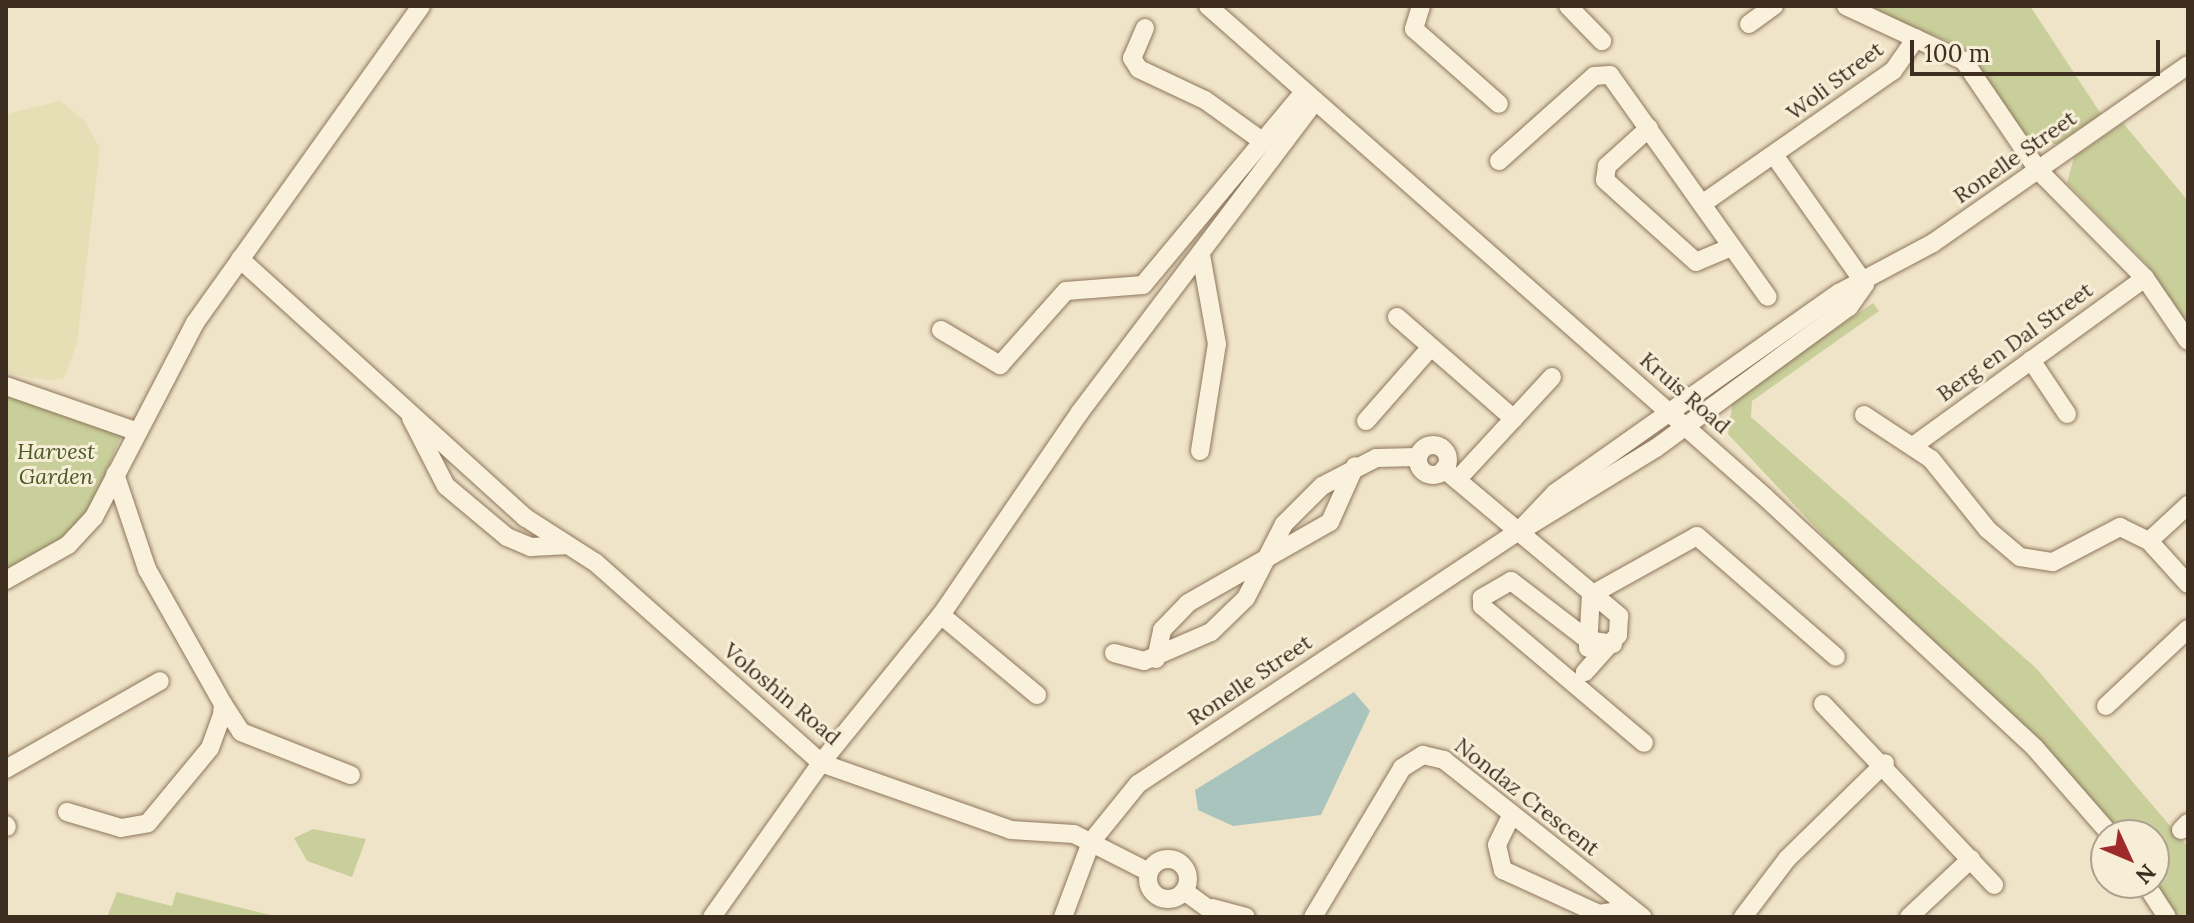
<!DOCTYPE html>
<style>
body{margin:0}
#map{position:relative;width:2194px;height:923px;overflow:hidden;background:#f0e4c8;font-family:Lora,serif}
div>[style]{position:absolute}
.farmland>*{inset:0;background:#e6deb5}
.green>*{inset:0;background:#c9cf9b}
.water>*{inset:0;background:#a9c4bc}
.roads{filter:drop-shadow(0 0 2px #8d765c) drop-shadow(0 0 2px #8d765c)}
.minor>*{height:18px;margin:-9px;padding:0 9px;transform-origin:9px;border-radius:9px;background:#faf1dc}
.minor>.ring{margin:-9px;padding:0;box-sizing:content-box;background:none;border:18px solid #faf1dc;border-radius:50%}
span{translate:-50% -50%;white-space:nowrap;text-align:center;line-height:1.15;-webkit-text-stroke:6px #f7eed8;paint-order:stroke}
.street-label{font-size:22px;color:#3d2e20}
.park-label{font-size:22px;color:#4d5a26;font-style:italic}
.frame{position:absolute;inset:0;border:8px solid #3d2e20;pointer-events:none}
.north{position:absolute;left:2090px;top:819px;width:80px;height:80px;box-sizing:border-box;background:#f7eed8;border:2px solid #ada18e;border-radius:50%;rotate:134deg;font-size:22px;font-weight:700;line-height:32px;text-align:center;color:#3d2e20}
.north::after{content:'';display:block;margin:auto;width:28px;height:36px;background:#9e2a2b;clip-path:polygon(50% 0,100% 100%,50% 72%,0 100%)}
.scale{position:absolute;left:1910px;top:40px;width:250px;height:36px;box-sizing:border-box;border:4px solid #3d2e20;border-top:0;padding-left:10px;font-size:24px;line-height:28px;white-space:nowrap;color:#3d2e20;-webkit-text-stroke:6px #f7eed8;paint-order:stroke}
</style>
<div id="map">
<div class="farmland">
<i style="clip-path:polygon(60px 101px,84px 120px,100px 148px,77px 343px,64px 378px,50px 381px,6px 373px,6px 114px)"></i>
</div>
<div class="green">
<i style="clip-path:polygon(1873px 6px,2030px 6px,2101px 114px,2057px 144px,2032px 144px,1959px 45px,1869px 11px)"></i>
<i style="clip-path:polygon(2123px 123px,2188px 201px,2188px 332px,2147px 264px,2067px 183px,2074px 157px)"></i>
<i style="clip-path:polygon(1873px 303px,1879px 311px,1752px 401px,1751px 417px,2036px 668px,2188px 847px,2188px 917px,2177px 917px,2154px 881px,2154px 835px,2122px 835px,2035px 736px,1845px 559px,1728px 434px,1733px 399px)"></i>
<i style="clip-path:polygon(6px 394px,122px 434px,90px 511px,62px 539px,6px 572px)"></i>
<i style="clip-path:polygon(313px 829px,366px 839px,352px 877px,307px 861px,294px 838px)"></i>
<i style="clip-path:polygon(117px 892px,172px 906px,176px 892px,279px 917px,107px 917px)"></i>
</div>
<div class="water">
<i style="clip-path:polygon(1354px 692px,1370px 711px,1321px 815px,1233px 826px,1198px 810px,1195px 790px)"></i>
</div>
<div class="roads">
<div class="minor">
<i style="left:1208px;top:6px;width:743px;rotate:41.4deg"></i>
<i style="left:1765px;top:497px;width:369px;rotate:42.9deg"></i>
<i style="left:2035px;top:748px;width:116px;rotate:48.9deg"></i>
<i style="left:1421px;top:6px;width:24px;rotate:107deg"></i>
<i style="left:1414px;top:29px;width:113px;rotate:41.4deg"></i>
<i style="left:1568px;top:6px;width:49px;rotate:45.8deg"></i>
<i style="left:1846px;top:6px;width:130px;rotate:25deg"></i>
<i style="left:1964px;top:61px;width:132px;rotate:55.8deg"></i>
<i style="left:2038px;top:170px;width:152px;rotate:45.3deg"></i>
<i style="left:2145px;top:278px;width:76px;rotate:55.7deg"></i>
<i style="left:1749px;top:24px;width:31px;rotate:-36deg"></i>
<i style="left:1145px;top:28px;width:33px;rotate:113deg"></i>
<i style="left:1132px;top:58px;width:13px;rotate:58deg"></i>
<i style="left:1139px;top:69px;width:73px;rotate:25.2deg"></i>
<i style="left:1205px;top:100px;width:70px;rotate:35.7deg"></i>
<i style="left:1649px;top:128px;width:57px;rotate:137.9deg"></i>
<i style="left:1607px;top:166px;width:14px;rotate:98deg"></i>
<i style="left:1605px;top:180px;width:122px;rotate:42deg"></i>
<i style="left:1696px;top:262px;width:39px;rotate:-23deg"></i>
<i style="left:1774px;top:155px;width:158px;rotate:54.8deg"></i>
<i style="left:1499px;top:161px;width:127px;rotate:-41.8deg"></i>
<i style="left:1594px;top:76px;width:16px;rotate:-4deg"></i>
<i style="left:1610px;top:75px;width:272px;rotate:54.6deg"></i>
<i style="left:1702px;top:204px;width:233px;rotate:-34.9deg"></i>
<i style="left:1893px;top:71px;width:40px;rotate:-55.1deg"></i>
<i style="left:240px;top:259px;width:386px;rotate:42.2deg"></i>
<i style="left:526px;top:518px;width:83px;rotate:32.7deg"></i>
<i style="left:596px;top:563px;width:301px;rotate:41.6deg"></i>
<i style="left:821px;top:763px;width:201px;rotate:19.4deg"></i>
<i style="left:1011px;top:830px;width:63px;rotate:3.6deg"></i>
<i style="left:1074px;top:834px;width:84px;rotate:26.9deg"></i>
<i style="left:1397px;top:317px;width:155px;rotate:41.1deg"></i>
<i style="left:941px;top:330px;width:69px;rotate:30.7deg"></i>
<i style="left:1000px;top:365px;width:99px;rotate:-48.3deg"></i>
<i style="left:1066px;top:291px;width:77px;rotate:-4.5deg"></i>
<i style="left:1143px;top:285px;width:250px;rotate:-50.2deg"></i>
<i style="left:2031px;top:360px;width:65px;rotate:56.3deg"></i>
<i style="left:6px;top:386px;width:137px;rotate:19.2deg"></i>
<i style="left:1864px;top:415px;width:80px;rotate:33.3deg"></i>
<i style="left:1931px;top:459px;width:90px;rotate:51.3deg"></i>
<i style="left:1987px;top:529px;width:43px;rotate:40.3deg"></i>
<i style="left:2020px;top:557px;width:33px;rotate:9deg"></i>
<i style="left:2053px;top:562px;width:76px;rotate:-27.6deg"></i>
<i style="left:2120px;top:527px;width:32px;rotate:26deg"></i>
<i style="left:2149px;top:541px;width:58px;rotate:47.8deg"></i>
<i style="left:411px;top:418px;width:76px;rotate:62.8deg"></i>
<i style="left:446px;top:486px;width:80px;rotate:39.9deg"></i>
<i style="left:507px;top:537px;width:26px;rotate:23deg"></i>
<i style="left:531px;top:547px;width:34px;rotate:-3deg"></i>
<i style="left:1366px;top:421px;width:98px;rotate:-48.7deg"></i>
<i class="ring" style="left:1418px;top:445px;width:12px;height:12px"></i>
<i style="left:1913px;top:446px;width:286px;rotate:-35.9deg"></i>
<i style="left:1200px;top:451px;width:108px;rotate:-81deg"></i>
<i style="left:1217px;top:344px;width:90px;rotate:-100.2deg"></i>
<i style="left:1444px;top:469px;width:229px;rotate:40deg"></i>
<i style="left:1619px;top:616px;width:19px;rotate:93deg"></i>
<i style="left:1618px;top:635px;width:50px;rotate:131.7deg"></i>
<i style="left:1457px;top:480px;width:140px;rotate:-47.3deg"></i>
<i style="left:1522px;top:530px;width:157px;rotate:-31.5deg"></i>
<i style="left:1656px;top:448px;width:239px;rotate:-36.2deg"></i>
<i style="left:1849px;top:307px;width:28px;rotate:-55deg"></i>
<i style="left:2149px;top:541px;width:53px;rotate:-42.7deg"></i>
<i style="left:6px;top:580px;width:71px;rotate:-29.4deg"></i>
<i style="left:68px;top:545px;width:38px;rotate:-47deg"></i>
<i style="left:94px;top:517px;width:219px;rotate:-62.5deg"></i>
<i style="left:195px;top:323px;width:389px;rotate:-54.5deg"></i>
<i style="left:1591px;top:595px;width:121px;rotate:-29.1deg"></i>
<i style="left:1697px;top:536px;width:184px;rotate:41deg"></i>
<i style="left:1613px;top:644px;width:25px;rotate:-171deg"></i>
<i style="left:1588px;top:640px;width:97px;rotate:-142.5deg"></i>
<i style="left:1511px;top:581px;width:34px;rotate:150deg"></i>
<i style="left:1482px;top:598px;width:8px;rotate:90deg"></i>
<i style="left:1482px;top:606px;width:212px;rotate:40.2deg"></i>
<i style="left:1588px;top:648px;width:53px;rotate:-86.8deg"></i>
<i style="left:1114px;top:653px;width:31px;rotate:15deg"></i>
<i style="left:1144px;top:661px;width:73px;rotate:-23.4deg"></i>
<i style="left:1211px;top:632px;width:49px;rotate:-44.2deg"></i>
<i style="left:1246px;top:598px;width:83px;rotate:-62.8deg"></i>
<i style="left:1284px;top:524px;width:54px;rotate:-45deg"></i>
<i style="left:1322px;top:486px;width:61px;rotate:-27.4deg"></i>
<i style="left:1376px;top:458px;width:42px;rotate:-1.4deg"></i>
<i style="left:1156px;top:659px;width:30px;rotate:-78deg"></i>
<i style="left:1162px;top:630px;width:37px;rotate:-46deg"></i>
<i style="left:1188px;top:603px;width:163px;rotate:-29.7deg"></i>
<i style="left:1330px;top:522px;width:61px;rotate:-65.9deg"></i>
<i style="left:1037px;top:695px;width:125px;rotate:-140.2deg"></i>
<i style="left:941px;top:615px;width:246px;rotate:-55.6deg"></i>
<i style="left:1080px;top:412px;width:388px;rotate:-52.9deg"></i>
<i style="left:223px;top:704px;width:33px;rotate:57deg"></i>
<i style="left:241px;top:732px;width:118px;rotate:21.4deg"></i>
<i style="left:1823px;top:704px;width:249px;rotate:46.6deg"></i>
<i style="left:2106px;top:706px;width:112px;rotate:-43.2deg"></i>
<i style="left:6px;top:769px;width:177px;rotate:-29.7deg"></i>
<i style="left:67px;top:812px;width:56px;rotate:16.5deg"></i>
<i style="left:121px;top:828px;width:27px;rotate:-10deg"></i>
<i style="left:148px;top:823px;width:97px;rotate:-50.4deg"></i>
<i style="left:210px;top:748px;width:35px;rotate:-70deg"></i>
<i style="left:222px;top:715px;width:11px;rotate:-85deg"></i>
<i style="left:223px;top:704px;width:155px;rotate:-119.4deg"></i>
<i style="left:147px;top:569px;width:100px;rotate:-108.6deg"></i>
<i style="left:1512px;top:814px;width:34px;rotate:116deg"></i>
<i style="left:1497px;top:845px;width:26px;rotate:77deg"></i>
<i style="left:1503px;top:870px;width:106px;rotate:24.6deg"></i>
<i style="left:1599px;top:914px;width:33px;rotate:-9deg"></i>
<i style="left:6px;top:825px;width:2px;rotate:63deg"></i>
<i style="left:2181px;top:830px;width:10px;rotate:-45deg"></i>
<i class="ring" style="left:1148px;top:859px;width:22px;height:22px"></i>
<i style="left:2145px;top:883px;width:40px;rotate:57.1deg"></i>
<i style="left:1184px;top:891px;width:44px;rotate:35.8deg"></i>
<i style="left:1212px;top:908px;width:35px;rotate:15deg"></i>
<i style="left:712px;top:917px;width:189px;rotate:-54.7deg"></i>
<i style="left:821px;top:763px;width:191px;rotate:-51deg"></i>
<i style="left:1063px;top:917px;width:80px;rotate:-69.5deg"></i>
<i style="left:1091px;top:842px;width:75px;rotate:-51deg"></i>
<i style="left:1138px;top:784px;width:457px;rotate:-33.6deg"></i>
<i style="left:1519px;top:531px;width:52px;rotate:-46.5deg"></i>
<i style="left:1555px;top:493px;width:347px;rotate:-35.2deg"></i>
<i style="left:1839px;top:293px;width:106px;rotate:-28deg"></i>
<i style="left:1933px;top:243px;width:311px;rotate:-34.9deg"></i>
<i style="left:1313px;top:917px;width:174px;rotate:-59.1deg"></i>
<i style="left:1402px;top:768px;width:25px;rotate:-32deg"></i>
<i style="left:1423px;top:755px;width:22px;rotate:13deg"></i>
<i style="left:1444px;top:760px;width:253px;rotate:38.4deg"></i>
<i style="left:1743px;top:917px;width:73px;rotate:-52.8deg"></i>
<i style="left:1787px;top:859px;width:137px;rotate:-44.4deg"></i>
<i style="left:1909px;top:917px;width:85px;rotate:-43.1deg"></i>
</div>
</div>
<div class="street-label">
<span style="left:1835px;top:81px;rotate:-37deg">Woli Street</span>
<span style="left:2015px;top:157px;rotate:-35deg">Ronelle Street</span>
<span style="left:2015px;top:342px;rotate:-36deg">Berg en Dal Street</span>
<span style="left:1685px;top:393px;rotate:41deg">Kruis Road</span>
<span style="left:1250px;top:680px;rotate:-34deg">Ronelle Street</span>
<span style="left:782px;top:694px;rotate:40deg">Voloshin Road</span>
<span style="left:1527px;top:797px;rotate:38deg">Nondaz Crescent</span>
</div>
<div class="park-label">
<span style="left:56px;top:464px">Harvest<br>Garden</span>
</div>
<div class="frame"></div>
<div class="north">N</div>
<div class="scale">100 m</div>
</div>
